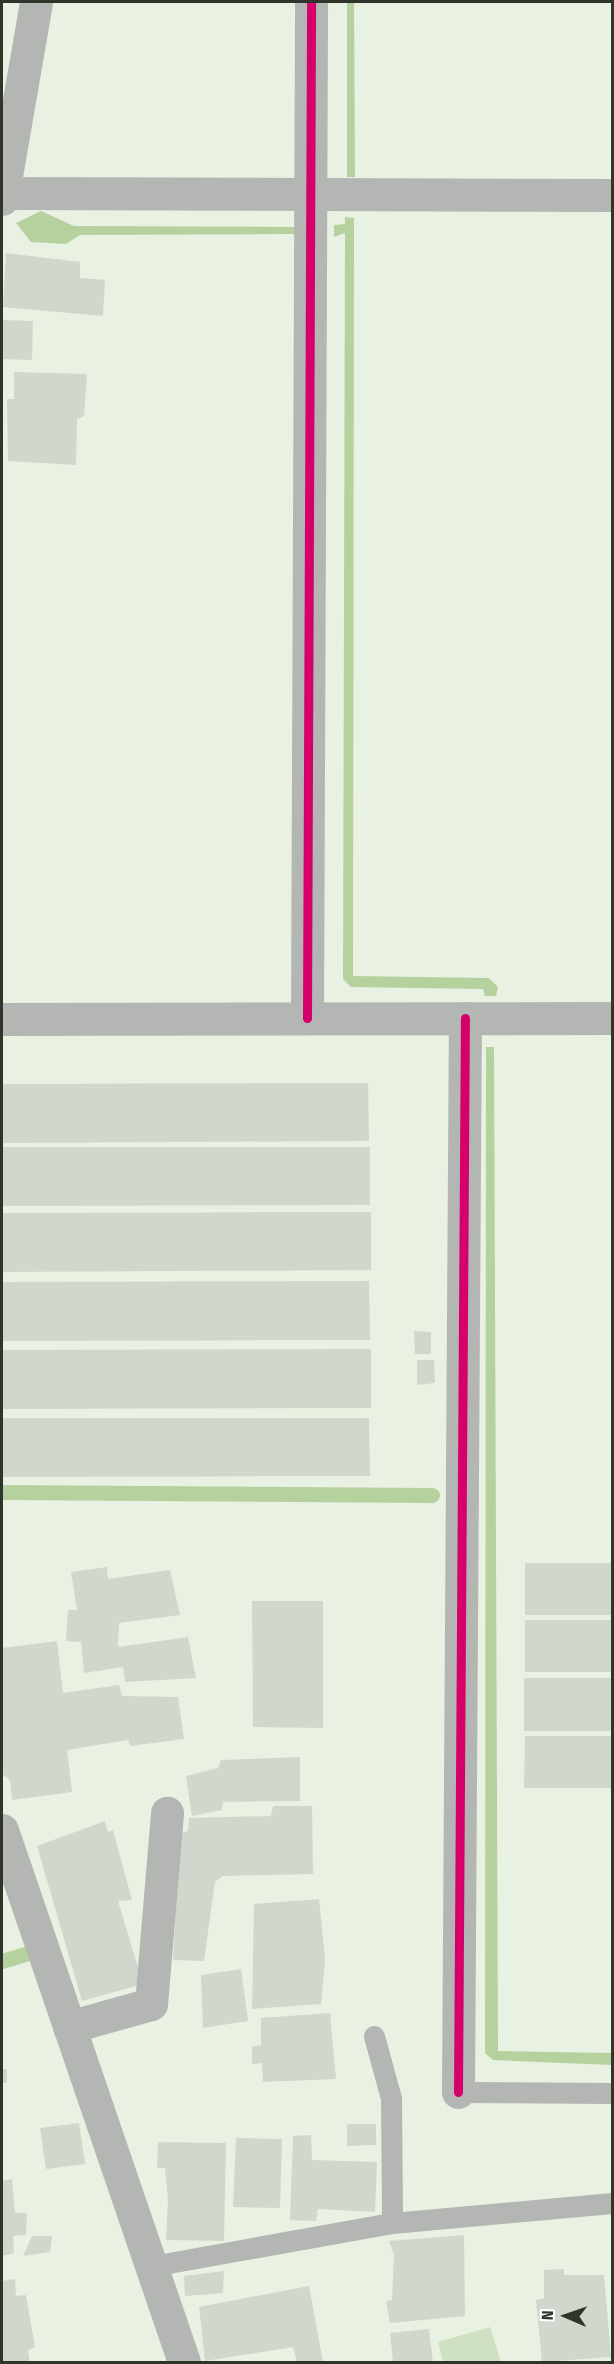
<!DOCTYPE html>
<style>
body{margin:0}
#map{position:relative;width:614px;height:2364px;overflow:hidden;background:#e9f1e3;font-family:"Fira Sans Condensed",sans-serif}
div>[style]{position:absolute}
.green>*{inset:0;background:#d0e0c3}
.water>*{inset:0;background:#b5d19e}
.stream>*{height:15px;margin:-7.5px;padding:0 7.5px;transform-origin:7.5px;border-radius:7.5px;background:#b5d19e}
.building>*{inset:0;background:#d1d7cc}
.lane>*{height:21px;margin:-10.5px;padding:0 10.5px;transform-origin:10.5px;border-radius:10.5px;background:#b3b6b2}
.street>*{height:33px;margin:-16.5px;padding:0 16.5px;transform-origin:16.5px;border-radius:16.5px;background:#b3b6b2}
.cycleway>*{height:9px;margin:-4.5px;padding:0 4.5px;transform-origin:4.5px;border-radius:4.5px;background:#d6006c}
span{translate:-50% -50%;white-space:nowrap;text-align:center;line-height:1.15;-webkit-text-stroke:5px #fff;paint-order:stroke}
.frame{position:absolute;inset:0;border:3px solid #2f352b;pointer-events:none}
.north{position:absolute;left:536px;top:2286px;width:60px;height:60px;-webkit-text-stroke:4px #fff;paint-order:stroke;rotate:272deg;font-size:16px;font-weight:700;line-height:24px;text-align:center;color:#2f352b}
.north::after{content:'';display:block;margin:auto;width:21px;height:27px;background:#2f352b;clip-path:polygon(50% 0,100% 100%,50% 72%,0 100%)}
</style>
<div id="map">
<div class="green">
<i style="clip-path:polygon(490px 2327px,501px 2362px,443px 2362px,438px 2342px)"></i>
</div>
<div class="water">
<i style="clip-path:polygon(347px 2px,354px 2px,355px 177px,347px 177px)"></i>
<i style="clip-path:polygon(41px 211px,74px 226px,295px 227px,295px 234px,80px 235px,66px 244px,31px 242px,16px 223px)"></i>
<i style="clip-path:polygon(345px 217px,354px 218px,353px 976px,489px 978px,498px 987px,496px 996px,485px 996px,483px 989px,351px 987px,343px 979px,345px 233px,334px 237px,334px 225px,345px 224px)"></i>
<i style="clip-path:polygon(486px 1047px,494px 1047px,498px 2051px,612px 2053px,612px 2065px,493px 2060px,485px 2053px)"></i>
</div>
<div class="stream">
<i style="left:2px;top:1492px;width:430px;rotate:0.4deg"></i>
<i style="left:2px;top:1961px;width:27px;rotate:-17deg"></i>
</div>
<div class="building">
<i style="clip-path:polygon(6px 253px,80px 262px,80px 278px,105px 280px,103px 316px,3px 307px)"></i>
<i style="clip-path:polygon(2px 320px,33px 321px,32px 360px,2px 359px)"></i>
<i style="clip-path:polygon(14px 372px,87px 374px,84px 416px,77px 419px,76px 465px,8px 461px,7px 399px,14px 399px)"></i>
<i style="clip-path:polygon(368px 1083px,369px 1141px,2px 1143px,2px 1084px)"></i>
<i style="clip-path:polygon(2px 1147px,370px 1147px,370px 1205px,2px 1206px)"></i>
<i style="clip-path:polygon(371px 1212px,371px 1270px,2px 1272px,2px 1213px)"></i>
<i style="clip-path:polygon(369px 1281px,370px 1340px,2px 1341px,2px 1282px)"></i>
<i style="clip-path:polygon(414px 1331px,431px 1332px,431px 1354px,415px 1354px)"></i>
<i style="clip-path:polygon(371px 1349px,371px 1408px,2px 1409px,2px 1350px)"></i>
<i style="clip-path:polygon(417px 1360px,434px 1360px,435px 1383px,417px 1385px)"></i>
<i style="clip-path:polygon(2px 1418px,369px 1418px,370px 1476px,2px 1477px)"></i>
<i style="clip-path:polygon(525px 1563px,612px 1563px,612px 1615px,525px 1615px)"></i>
<i style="clip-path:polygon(107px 1567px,108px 1579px,170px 1570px,180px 1615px,119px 1623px,118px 1647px,188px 1637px,196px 1678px,125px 1682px,123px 1667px,84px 1673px,81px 1642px,66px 1641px,68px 1610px,77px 1610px,71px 1572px)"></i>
<i style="clip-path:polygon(252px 1601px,323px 1601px,323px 1728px,253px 1727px)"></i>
<i style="clip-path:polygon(525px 1620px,612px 1620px,612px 1672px,525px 1672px)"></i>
<i style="clip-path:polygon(57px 1641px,63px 1693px,119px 1685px,122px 1696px,178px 1697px,184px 1739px,130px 1746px,128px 1740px,67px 1750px,72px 1792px,12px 1800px,10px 1780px,2px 1774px,2px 1648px)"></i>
<i style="clip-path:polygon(524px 1678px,612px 1678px,612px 1731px,524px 1731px)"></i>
<i style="clip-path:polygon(525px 1736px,612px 1736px,612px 1788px,524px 1788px)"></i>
<i style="clip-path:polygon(300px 1757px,300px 1801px,223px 1802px,222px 1810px,192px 1816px,186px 1776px,218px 1768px,221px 1760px)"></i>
<i style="clip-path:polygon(273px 1806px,312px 1806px,313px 1874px,223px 1876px,215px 1882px,204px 1961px,173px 1960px,180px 1833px,188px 1831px,189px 1818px,271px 1816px)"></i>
<i style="clip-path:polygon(105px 1821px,108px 1832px,113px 1830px,132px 1900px,118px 1901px,143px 1984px,82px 2001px,37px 1846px)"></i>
<i style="clip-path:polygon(319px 1899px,325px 1959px,321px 2004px,252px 2009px,254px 1904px)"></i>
<i style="clip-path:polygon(241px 1969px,248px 2021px,203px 2028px,201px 1975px)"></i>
<i style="clip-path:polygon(330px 2013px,336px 2079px,263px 2082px,262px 2063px,252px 2064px,252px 2047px,261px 2045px,261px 2018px)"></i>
<i style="clip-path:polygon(2px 2069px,7px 2069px,7px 2083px,2px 2083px)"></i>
<i style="clip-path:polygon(79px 2123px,85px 2164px,46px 2169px,40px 2128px)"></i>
<i style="clip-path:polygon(347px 2124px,376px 2124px,376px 2145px,347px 2146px)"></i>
<i style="clip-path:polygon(311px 2135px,312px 2160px,377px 2162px,375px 2212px,318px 2209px,316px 2221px,290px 2220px,293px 2136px)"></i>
<i style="clip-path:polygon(236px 2138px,282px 2139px,280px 2208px,233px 2207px)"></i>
<i style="clip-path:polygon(158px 2142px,226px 2143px,224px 2241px,166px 2240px,168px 2201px,165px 2168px,157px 2168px)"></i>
<i style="clip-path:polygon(12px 2179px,15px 2213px,27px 2213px,26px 2235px,13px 2236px,14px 2253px,2px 2256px,2px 2181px)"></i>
<i style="clip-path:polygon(464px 2235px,465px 2316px,390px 2323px,386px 2301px,392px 2300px,394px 2255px,389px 2241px)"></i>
<i style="clip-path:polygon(32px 2236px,52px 2236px,50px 2252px,23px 2256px)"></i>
<i style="clip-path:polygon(564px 2269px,564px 2275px,604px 2275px,611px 2357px,542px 2362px,536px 2300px,544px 2298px,544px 2270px)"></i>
<i style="clip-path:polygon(224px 2271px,223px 2293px,185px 2296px,184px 2276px)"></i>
<i style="clip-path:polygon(15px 2279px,16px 2296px,26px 2295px,35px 2347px,28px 2350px,30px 2362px,2px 2362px,2px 2281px)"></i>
<i style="clip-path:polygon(309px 2286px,323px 2362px,297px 2362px,293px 2347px,205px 2361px,199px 2307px)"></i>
<i style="clip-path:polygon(429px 2329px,433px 2362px,393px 2362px,390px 2333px)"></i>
</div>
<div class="lane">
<i style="left:374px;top:2036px;width:64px;rotate:74.7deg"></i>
<i style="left:391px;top:2098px;width:125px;rotate:89.5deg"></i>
<i style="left:458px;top:2092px;width:154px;rotate:0.4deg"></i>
<i style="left:152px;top:2266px;width:244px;rotate:-10.2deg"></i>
<i style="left:392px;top:2223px;width:221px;rotate:-5.2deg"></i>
</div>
<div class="street">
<i style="left:3px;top:193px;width:609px;rotate:0.19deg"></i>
<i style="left:2px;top:199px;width:200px;rotate:-80.2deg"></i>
<i style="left:307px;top:1018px;width:1016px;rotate:-89.77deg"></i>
<i style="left:2px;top:1019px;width:610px;rotate:-0.09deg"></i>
<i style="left:2px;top:1830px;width:562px;rotate:71.11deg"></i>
<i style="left:69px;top:2027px;width:85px;rotate:-15.7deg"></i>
<i style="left:151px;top:2004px;width:192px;rotate:-85.2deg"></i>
<i style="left:458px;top:2092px;width:1074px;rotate:-89.63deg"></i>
</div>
<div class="cycleway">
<i style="left:307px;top:1018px;width:1016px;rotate:-89.77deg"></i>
<i style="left:458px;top:2092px;width:1074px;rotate:-89.63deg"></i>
</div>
<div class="frame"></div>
<div class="north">N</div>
</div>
